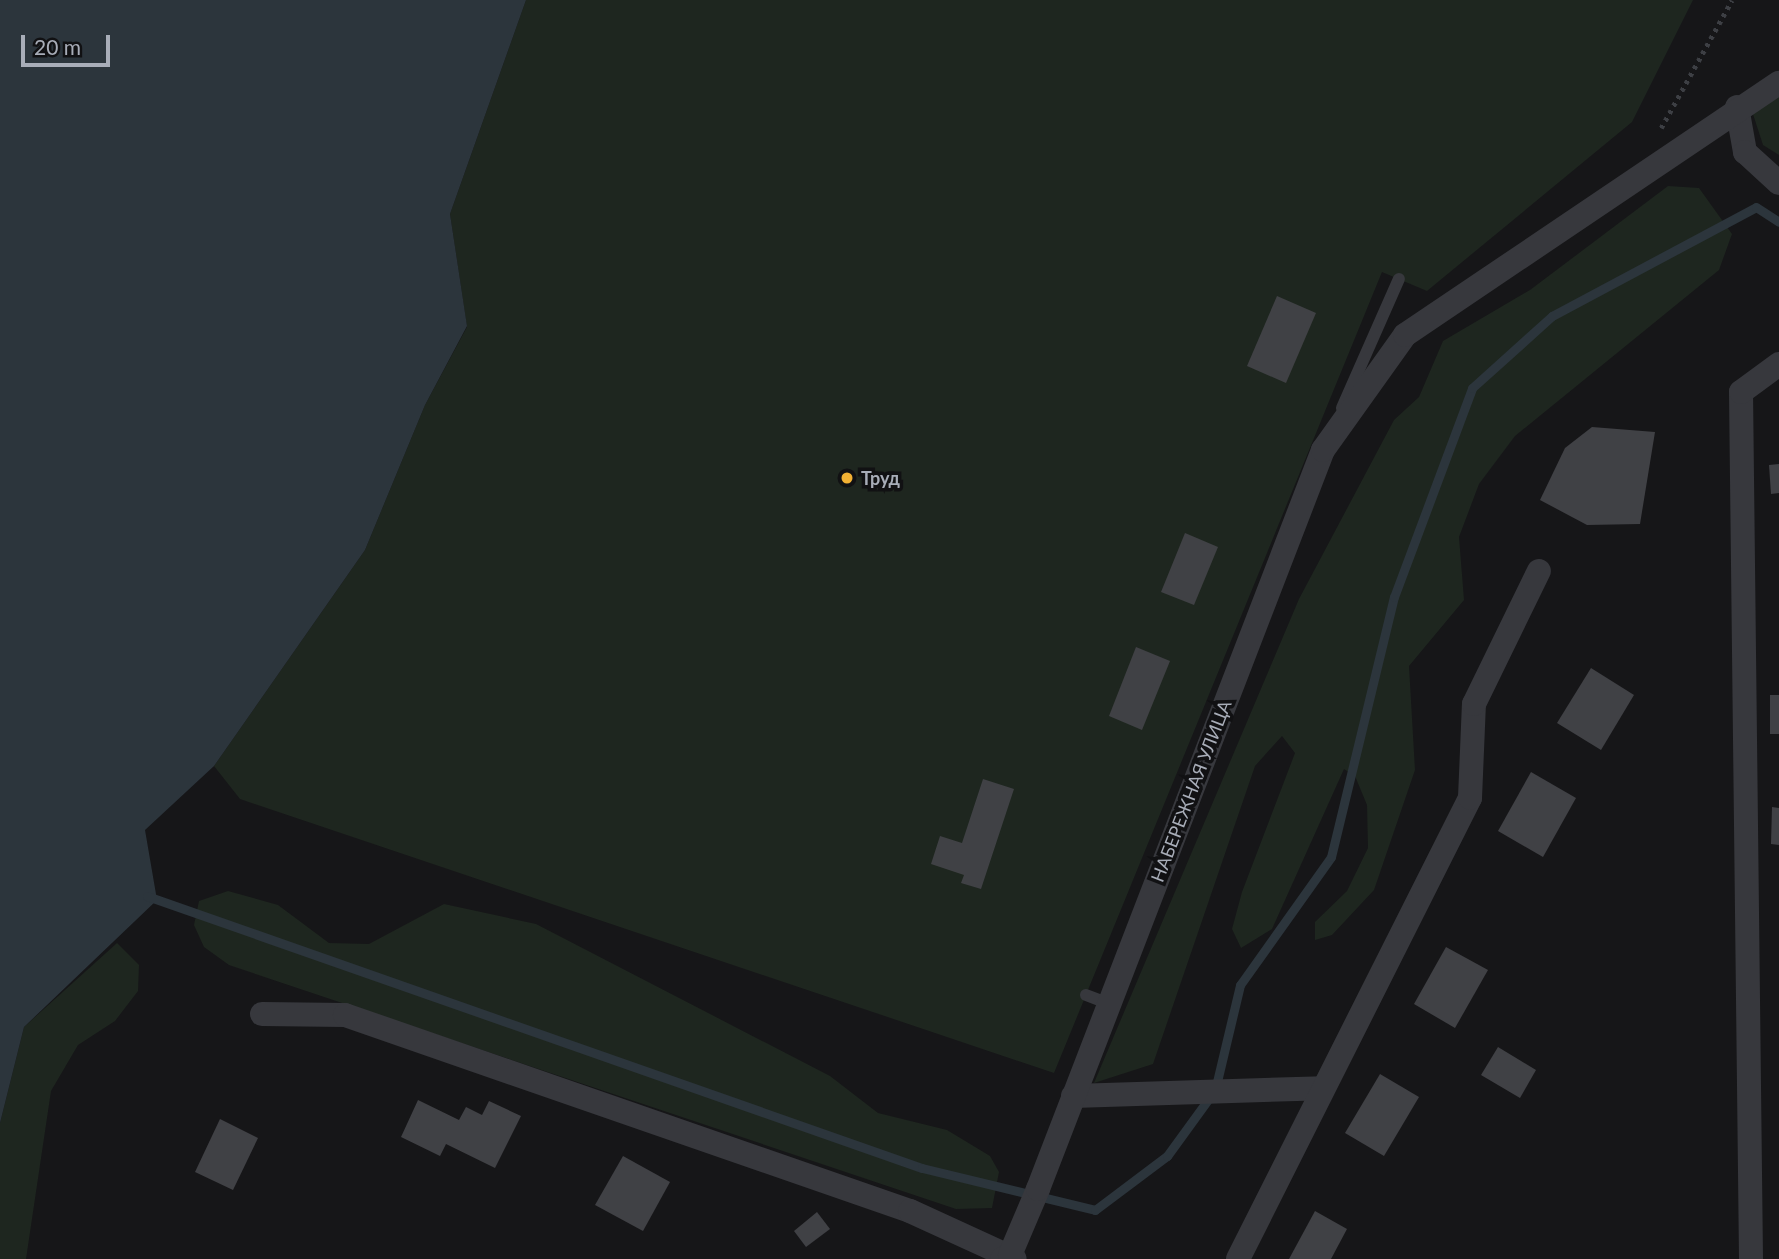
<!DOCTYPE html>
<meta charset="utf-8">
<style>
body{margin:0}
#map{position:relative;width:1779px;height:1259px;overflow:hidden;background:#161618;font-family:Lato,sans-serif}
div>[style]{position:absolute}
.green>*{inset:0;background:#1e261f}
.water>*{inset:0;background:#2c353c}
.stream>*{height:9px;margin:-4.5px;padding:0 4.5px;transform-origin:4.5px;border-radius:4.5px;background:#2c353c}
.building>*{inset:0;background:#404145}
.path>*{height:4.5px;margin-top:-2.25px;transform-origin:0;background:repeating-linear-gradient(90deg,#3d3f44 0 3.5px,transparent 0 8.5px)}
.lane>*{height:12px;margin:-6px;padding:0 6px;transform-origin:6px;border-radius:6px;background:#37383d}
.street>*{height:24px;margin:-12px;padding:0 12px;transform-origin:12px;border-radius:12px;background:#37383d}
.dots>*{width:19px;height:19px;translate:-50% -50%;box-sizing:border-box;border:4px solid #111113;border-radius:50%}
span{translate:-50% -50%;white-space:nowrap;text-align:center;line-height:1.15;-webkit-text-stroke:7px #111113;paint-order:stroke}
.poi-label{font-size:18px;color:#a8adb8;font-weight:700}
.left{translate:0 -50%;text-align:left}
.street-label{font-size:18px;color:#a8adb8}
.scale{position:absolute;left:21px;top:35px;width:89px;height:32px;box-sizing:border-box;border:4px solid #a8adb8;border-top:0;padding-left:9px;font-size:21px;line-height:24px;white-space:nowrap;color:#a8adb8;-webkit-text-stroke:5px #111113;paint-order:stroke}
</style>
<div id="map">
<div class="green">
<i style="clip-path:polygon(526px 0,1693px 0,1632px 122px,1427px 291px,1382px 272px,1054px 1073px,240px 799px,214px 766px,365px 550px,425px 405px,467px 327px,450px 214px)"></i>
<i style="clip-path:polygon(1779px 96px,1779px 155px,1763px 145px,1752px 111px)"></i>
<i style="clip-path:polygon(1668px 186px,1699px 188px,1732px 234px,1719px 270px,1515px 436px,1479px 484px,1459px 537px,1464px 600px,1409px 666px,1415px 770px,1374px 890px,1332px 935px,1315px 940px,1315px 922px,1347px 891px,1368px 848px,1367px 805px,1355px 776px,1344px 769px,1272px 929px,1241px 948px,1232px 929px,1242px 892px,1295px 753px,1282px 736px,1255px 766px,1153px 1064px,1094px 1083px,1299px 599px,1394px 420px,1419px 397px,1443px 341px,1530px 290px)"></i>
<i style="clip-path:polygon(228px 891px,278px 905px,329px 943px,369px 944px,444px 904px,536px 924px,830px 1076px,878px 1113px,947px 1130px,990px 1156px,999px 1172px,992px 1208px,956px 1209px,229px 965px,204px 947px,194px 925px,199px 901px)"></i>
<i style="clip-path:polygon(117px 943px,139px 965px,138px 991px,115px 1021px,78px 1045px,51px 1091px,26px 1259px,0 1259px,0 1123px,24px 1027px)"></i>
</div>
<div class="water">
<i style="clip-path:polygon(0 0,526px 0,450px 214px,467px 326px,425px 405px,365px 550px,214px 766px,145px 830px,157px 900px,24px 1027px,0 1123px)"></i>
</div>
<div class="stream">
<i style="left:147px;top:896px;width:821px;rotate:19.34deg"></i>
<i style="left:922px;top:1168px;width:178px;rotate:13.6deg"></i>
<i style="left:1095px;top:1210px;width:90px;rotate:-36.9deg"></i>
<i style="left:1167px;top:1156px;width:82px;rotate:-54deg"></i>
<i style="left:1215px;top:1090px;width:108px;rotate:-76.6deg"></i>
<i style="left:1240px;top:985px;width:157px;rotate:-54.6deg"></i>
<i style="left:1331px;top:857px;width:268px;rotate:-76.4deg"></i>
<i style="left:1394px;top:597px;width:223px;rotate:-69.5deg"></i>
<i style="left:1472px;top:388px;width:108px;rotate:-42deg"></i>
<i style="left:1552px;top:316px;width:231px;rotate:-28.1deg"></i>
<i style="left:1756px;top:207px;width:27px;rotate:33deg"></i>
</div>
<div class="building">
<i style="clip-path:polygon(1277px 296px,1316px 313px,1286px 383px,1247px 366px)"></i>
<i style="clip-path:polygon(1592px 427px,1655px 432px,1640px 524px,1587px 525px,1540px 500px,1565px 448px)"></i>
<i style="clip-path:polygon(1779px 464px,1779px 493px,1771px 494px,1769px 465px)"></i>
<i style="clip-path:polygon(1185px 533px,1218px 547px,1194px 605px,1161px 592px)"></i>
<i style="clip-path:polygon(1136px 647px,1170px 661px,1142px 730px,1109px 716px)"></i>
<i style="clip-path:polygon(1591px 668px,1634px 695px,1601px 750px,1557px 723px)"></i>
<i style="clip-path:polygon(1770px 695px,1779px 695px,1779px 734px,1770px 734px)"></i>
<i style="clip-path:polygon(1531px 772px,1576px 798px,1543px 857px,1498px 831px)"></i>
<i style="clip-path:polygon(983px 779px,1014px 789px,981px 889px,961px 883px,964px 875px,931px 864px,940px 836px,962px 843px)"></i>
<i style="clip-path:polygon(1772px 807px,1779px 808px,1779px 845px,1771px 844px)"></i>
<i style="clip-path:polygon(1446px 947px,1488px 970px,1455px 1028px,1414px 1004px)"></i>
<i style="clip-path:polygon(1498px 1047px,1536px 1070px,1520px 1098px,1481px 1075px)"></i>
<i style="clip-path:polygon(1380px 1074px,1419px 1097px,1384px 1156px,1345px 1133px)"></i>
<i style="clip-path:polygon(418px 1100px,459px 1120px,466px 1107px,482px 1115px,489px 1101px,521px 1116px,495px 1168px,446px 1144px,440px 1156px,401px 1137px)"></i>
<i style="clip-path:polygon(220px 1119px,258px 1138px,233px 1190px,195px 1172px)"></i>
<i style="clip-path:polygon(623px 1156px,670px 1182px,643px 1231px,595px 1205px)"></i>
<i style="clip-path:polygon(1315px 1211px,1347px 1229px,1331px 1259px,1289px 1259px)"></i>
<i style="clip-path:polygon(817px 1212px,830px 1229px,806px 1247px,794px 1231px)"></i>
</div>
<div class="path">
<i style="left:1661px;top:128px;width:146px;rotate:-61deg"></i>
</div>
<div class="lane">
<i style="left:1342px;top:408px;width:141px;rotate:-66.2deg"></i>
<i style="left:1086px;top:995px;width:25px;rotate:21deg"></i>
</div>
<div class="street">
<i style="left:1737px;top:107px;width:46px;rotate:79.9deg"></i>
<i style="left:1745px;top:152px;width:46px;rotate:42.4deg"></i>
<i style="left:262px;top:1014px;width:83px;rotate:0.7deg"></i>
<i style="left:345px;top:1015px;width:598px;rotate:19.13deg"></i>
<i style="left:910px;top:1211px;width:115px;rotate:24.6deg"></i>
<i style="left:1073px;top:1096px;width:250px;rotate:-1.8deg"></i>
<i style="left:1002px;top:1259px;width:9px;rotate:-27deg"></i>
<i style="left:1010px;top:1255px;width:72px;rotate:-67deg"></i>
<i style="left:1038px;top:1189px;width:792px;rotate:-68.91deg"></i>
<i style="left:1323px;top:450px;width:141px;rotate:-54.5deg"></i>
<i style="left:1405px;top:335px;width:451px;rotate:-34deg"></i>
<i style="left:1238px;top:1259px;width:516px;rotate:-63.29deg"></i>
<i style="left:1470px;top:798px;width:94px;rotate:-87.6deg"></i>
<i style="left:1474px;top:704px;width:148px;rotate:-64deg"></i>
<i style="left:1751px;top:1259px;width:867px;rotate:-90.66deg"></i>
<i style="left:1741px;top:392px;width:47px;rotate:-36.4deg"></i>
</div>
<div class="dots">
<i style="left:847px;top:478px;background:#f2b134"></i>
</div>
<div class="poi-label">
<span class="left" style="left:861px;top:478px">Труд</span>
</div>
<div class="street-label">
<span style="left:1191px;top:791px;rotate:-69deg">НАБЕРЕЖНАЯ УЛИЦА</span>
</div>
<div class="scale">20 m</div>
</div>
